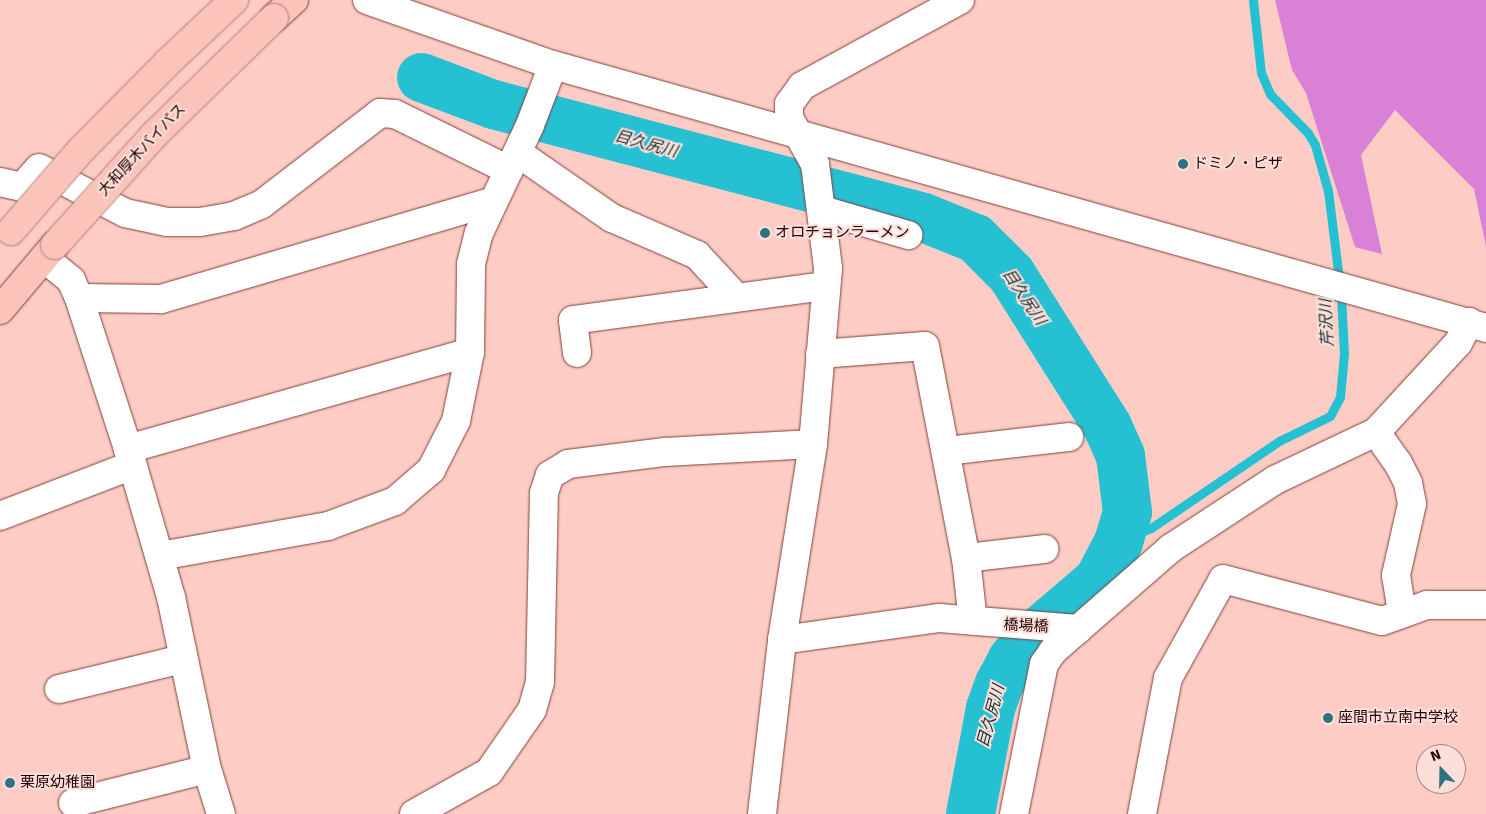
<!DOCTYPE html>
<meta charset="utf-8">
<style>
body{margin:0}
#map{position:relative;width:1486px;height:814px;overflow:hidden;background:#fcccc5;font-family:Signika,"Noto Sans JP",sans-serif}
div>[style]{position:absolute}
.forest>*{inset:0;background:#d881d6}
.stream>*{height:9px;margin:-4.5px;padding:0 4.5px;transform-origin:4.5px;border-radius:4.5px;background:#26c0d3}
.river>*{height:49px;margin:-24.5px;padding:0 24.5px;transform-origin:24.5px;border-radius:24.5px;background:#26c0d3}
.roads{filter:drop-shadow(0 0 1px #813f38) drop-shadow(0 0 1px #813f38)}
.minor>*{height:28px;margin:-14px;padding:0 14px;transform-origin:14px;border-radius:14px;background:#fff}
.highway>*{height:28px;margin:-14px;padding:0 14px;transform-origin:14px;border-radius:14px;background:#fcc3bb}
.bridges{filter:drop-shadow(0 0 1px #af807b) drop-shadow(0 0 1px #af807b)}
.highway-bridge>*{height:28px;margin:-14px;padding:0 14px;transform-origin:14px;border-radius:14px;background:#fcc3bb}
.dots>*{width:14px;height:14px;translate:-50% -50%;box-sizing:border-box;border:2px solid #feded9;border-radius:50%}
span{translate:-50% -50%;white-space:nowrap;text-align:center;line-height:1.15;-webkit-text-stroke:4px #feded9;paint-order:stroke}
.street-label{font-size:15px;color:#1f0504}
.poi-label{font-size:15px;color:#1f0504}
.left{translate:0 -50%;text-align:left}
.water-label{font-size:16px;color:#112f33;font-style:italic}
.north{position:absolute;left:1416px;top:744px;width:50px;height:50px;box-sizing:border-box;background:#feded9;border:1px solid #a58784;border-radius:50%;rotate:339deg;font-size:14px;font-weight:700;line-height:20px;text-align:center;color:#1f0504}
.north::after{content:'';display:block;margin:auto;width:18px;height:22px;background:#2b737d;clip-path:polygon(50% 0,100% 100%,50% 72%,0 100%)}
</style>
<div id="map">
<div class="forest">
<i style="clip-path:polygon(1275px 0,1486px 0,1486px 246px,1474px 189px,1395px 110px,1361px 155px,1382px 254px,1355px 247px,1306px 93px,1292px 70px)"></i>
</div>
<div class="stream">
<i style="left:1118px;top:542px;width:36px;rotate:-23deg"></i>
<i style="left:1151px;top:528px;width:155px;rotate:-34.2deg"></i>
<i style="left:1279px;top:441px;width:57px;rotate:-26.1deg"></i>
<i style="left:1330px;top:416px;width:21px;rotate:-62deg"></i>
<i style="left:1340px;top:397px;width:43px;rotate:-84.7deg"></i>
<i style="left:1344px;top:354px;width:59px;rotate:-92.9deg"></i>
<i style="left:1341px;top:295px;width:105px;rotate:-97.1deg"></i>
<i style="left:1328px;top:191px;width:48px;rotate:-105.8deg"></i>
<i style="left:1315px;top:145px;width:14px;rotate:-120deg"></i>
<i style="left:1308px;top:133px;width:54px;rotate:-134.3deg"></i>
<i style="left:1270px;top:94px;width:23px;rotate:-113deg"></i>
<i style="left:1261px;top:73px;width:73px;rotate:-96.3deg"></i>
</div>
<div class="river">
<i style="left:421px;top:77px;width:77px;rotate:20.6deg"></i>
<i style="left:493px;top:104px;width:445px;rotate:14.7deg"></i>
<i style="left:923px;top:217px;width:56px;rotate:22deg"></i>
<i style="left:975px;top:238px;width:51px;rotate:45deg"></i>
<i style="left:1011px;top:274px;width:180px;rotate:57.7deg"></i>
<i style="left:1107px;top:426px;width:32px;rotate:66deg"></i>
<i style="left:1120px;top:455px;width:57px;rotate:83deg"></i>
<i style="left:1127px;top:512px;width:31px;rotate:107deg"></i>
<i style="left:1118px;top:542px;width:43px;rotate:117.8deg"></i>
<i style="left:1098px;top:580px;width:89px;rotate:139.5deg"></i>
<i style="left:1030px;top:638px;width:28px;rotate:131deg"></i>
<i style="left:1012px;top:659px;width:27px;rotate:118deg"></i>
<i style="left:999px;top:683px;width:27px;rotate:110deg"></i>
<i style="left:990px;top:708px;width:108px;rotate:100.7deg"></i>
</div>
<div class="roads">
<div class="minor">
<i style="left:367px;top:0;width:197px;rotate:19.3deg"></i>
<i style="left:553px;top:65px;width:969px;rotate:15.74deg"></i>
<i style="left:518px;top:153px;width:114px;rotate:34.7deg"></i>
<i style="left:612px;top:218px;width:93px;rotate:23.5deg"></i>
<i style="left:697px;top:255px;width:56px;rotate:47.2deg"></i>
<i style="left:0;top:182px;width:23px;rotate:13deg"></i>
<i style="left:22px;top:187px;width:25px;rotate:-48deg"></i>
<i style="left:39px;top:168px;width:97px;rotate:27.6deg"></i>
<i style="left:125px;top:213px;width:43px;rotate:12.1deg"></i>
<i style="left:167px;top:222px;width:33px"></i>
<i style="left:200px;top:222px;width:35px;rotate:-10deg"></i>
<i style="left:234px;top:216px;width:30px;rotate:-23deg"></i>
<i style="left:262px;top:204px;width:149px;rotate:-37.6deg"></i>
<i style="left:380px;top:113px;width:15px;rotate:4deg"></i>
<i style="left:395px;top:114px;width:127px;rotate:26.2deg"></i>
<i style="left:822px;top:210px;width:90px;rotate:16.2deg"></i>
<i style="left:44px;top:258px;width:35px;rotate:39deg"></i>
<i style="left:71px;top:280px;width:20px;rotate:66deg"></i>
<i style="left:79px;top:298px;width:159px;rotate:72deg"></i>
<i style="left:128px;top:449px;width:154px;rotate:73.8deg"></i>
<i style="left:171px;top:597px;width:176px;rotate:78.2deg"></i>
<i style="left:207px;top:769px;width:47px;rotate:72.7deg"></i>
<i style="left:79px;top:298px;width:82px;rotate:0.7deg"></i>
<i style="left:161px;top:299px;width:346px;rotate:-16.4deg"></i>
<i style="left:577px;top:353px;width:33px;rotate:-97deg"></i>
<i style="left:573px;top:320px;width:255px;rotate:-7.7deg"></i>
<i style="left:820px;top:354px;width:105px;rotate:-4.4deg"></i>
<i style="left:925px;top:346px;width:216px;rotate:79.1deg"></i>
<i style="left:966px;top:558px;width:63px;rotate:83.7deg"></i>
<i style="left:1376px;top:432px;width:38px;rotate:55deg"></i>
<i style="left:1398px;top:463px;width:22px;rotate:63deg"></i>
<i style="left:1408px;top:483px;width:21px;rotate:79deg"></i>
<i style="left:1412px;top:504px;width:73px;rotate:102.7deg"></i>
<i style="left:1396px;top:575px;width:38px;rotate:81deg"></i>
<i style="left:128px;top:449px;width:355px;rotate:-15.8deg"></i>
<i style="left:946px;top:451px;width:124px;rotate:-6.5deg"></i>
<i style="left:0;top:516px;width:142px;rotate:-21deg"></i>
<i style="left:160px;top:556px;width:171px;rotate:-10.1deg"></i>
<i style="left:328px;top:526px;width:72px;rotate:-20.5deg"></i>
<i style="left:395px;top:501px;width:48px;rotate:-40.7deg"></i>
<i style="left:431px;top:470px;width:55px;rotate:-63deg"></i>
<i style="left:456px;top:421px;width:70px;rotate:-78.5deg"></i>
<i style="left:470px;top:352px;width:88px;rotate:-89.3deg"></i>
<i style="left:471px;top:264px;width:32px;rotate:-76deg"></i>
<i style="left:479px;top:233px;width:119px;rotate:-64.7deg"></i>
<i style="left:530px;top:125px;width:64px;rotate:-69deg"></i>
<i style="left:966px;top:558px;width:79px;rotate:-6.6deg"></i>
<i style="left:782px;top:640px;width:159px;rotate:-8deg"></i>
<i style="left:939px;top:618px;width:140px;rotate:4.5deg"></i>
<i style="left:59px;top:689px;width:127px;rotate:-13.7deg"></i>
<i style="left:73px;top:803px;width:138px;rotate:-14.2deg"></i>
<i style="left:414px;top:814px;width:86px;rotate:-29.2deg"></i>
<i style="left:489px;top:772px;width:75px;rotate:-55.3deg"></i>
<i style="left:532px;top:710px;width:29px;rotate:-74deg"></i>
<i style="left:540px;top:682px;width:189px;rotate:-88.8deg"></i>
<i style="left:544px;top:493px;width:19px;rotate:-72deg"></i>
<i style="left:550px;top:475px;width:21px;rotate:-31deg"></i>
<i style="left:568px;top:464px;width:98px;rotate:-7.1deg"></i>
<i style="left:665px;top:452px;width:148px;rotate:-3.1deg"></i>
<i style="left:762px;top:814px;width:175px;rotate:-83.4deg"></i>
<i style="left:782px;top:640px;width:198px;rotate:-81deg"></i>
<i style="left:813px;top:444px;width:177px;rotate:-85.1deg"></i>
<i style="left:828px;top:268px;width:105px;rotate:-97.1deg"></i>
<i style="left:815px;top:164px;width:53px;rotate:-119.5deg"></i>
<i style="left:789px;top:118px;width:14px;rotate:-90deg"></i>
<i style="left:789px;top:104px;width:22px;rotate:-54deg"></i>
<i style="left:802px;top:86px;width:180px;rotate:-28.6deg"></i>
<i style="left:1014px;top:814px;width:153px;rotate:-78.7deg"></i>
<i style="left:1044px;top:664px;width:16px;rotate:-55deg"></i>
<i style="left:1053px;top:651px;width:157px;rotate:-41.1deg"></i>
<i style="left:1171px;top:548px;width:124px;rotate:-33.2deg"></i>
<i style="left:1275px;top:480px;width:112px;rotate:-25.4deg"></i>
<i style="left:1376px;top:432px;width:121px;rotate:-47.3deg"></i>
<i style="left:1458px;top:343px;width:24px;rotate:-62deg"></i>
<i style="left:1142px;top:814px;width:138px;rotate:-79.2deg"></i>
<i style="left:1168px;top:678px;width:113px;rotate:-60.9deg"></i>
<i style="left:1223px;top:579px;width:164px;rotate:14.8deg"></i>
<i style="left:1382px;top:621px;width:48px;rotate:-19.6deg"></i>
<i style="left:1427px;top:605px;width:59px"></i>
</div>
<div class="highway">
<i style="left:274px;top:18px;width:27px;rotate:-42deg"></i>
<i style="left:0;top:310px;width:85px;rotate:-49.8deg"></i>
</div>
</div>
<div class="bridges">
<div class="highway-bridge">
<i style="left:11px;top:231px;width:107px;rotate:-49.2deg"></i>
<i style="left:81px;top:150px;width:122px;rotate:-45.3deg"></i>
<i style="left:167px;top:63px;width:92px;rotate:-43.2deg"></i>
<i style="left:55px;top:245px;width:147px;rotate:-48deg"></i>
<i style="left:153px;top:136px;width:169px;rotate:-44.3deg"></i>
</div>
</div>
<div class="dots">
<i style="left:1183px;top:164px;background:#2b737d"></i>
<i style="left:765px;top:233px;background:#2b737d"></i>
<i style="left:1328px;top:718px;background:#2b737d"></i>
<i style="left:10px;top:783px;background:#2b737d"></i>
</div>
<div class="street-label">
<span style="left:142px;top:150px;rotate:-47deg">大和厚木バイパス</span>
<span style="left:1026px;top:626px;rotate:3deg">橋場橋</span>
</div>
<div class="poi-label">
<span class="left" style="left:1193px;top:164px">ドミノ・ピザ</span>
<span class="left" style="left:775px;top:233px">オロチョンラーメン</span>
<span class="left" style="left:1338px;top:718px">座間市立南中学校</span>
<span class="left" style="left:20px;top:783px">栗原幼稚園</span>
</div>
<div class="water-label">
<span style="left:646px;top:144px;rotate:15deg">目久尻川</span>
<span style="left:1024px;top:297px;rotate:56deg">目久尻川</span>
<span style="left:1327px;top:323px;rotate:-93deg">芹沢川</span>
<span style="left:991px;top:716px;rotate:-75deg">目久尻川</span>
</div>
<div class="north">N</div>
</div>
